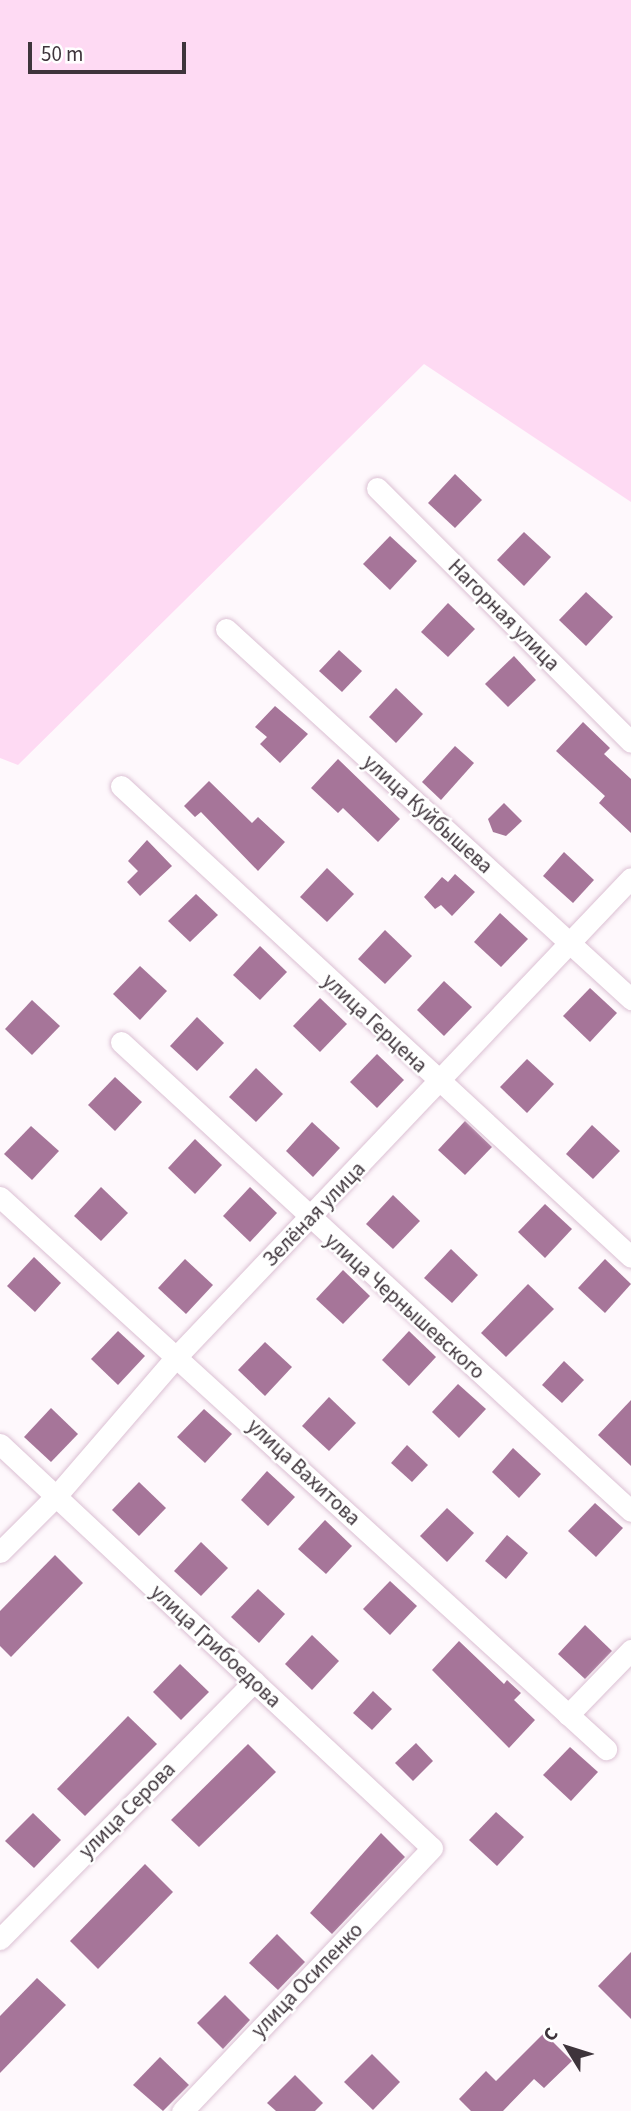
<!DOCTYPE html>
<meta charset="utf-8">
<style>
body{margin:0}
#map{position:relative;width:631px;height:2111px;overflow:hidden;background:#fef8fc;font-family:"Source Sans 3",sans-serif}
div>[style]{position:absolute}
.green>*{inset:0;background:#fedaf3}
.building>*{inset:0;background:#a67599}
.roads{filter:drop-shadow(0 0 2px #dbc0d3) drop-shadow(0 0 2px #dbc0d3)}
.minor>*{height:21px;margin:-10.5px;padding:0 10.5px;transform-origin:10.5px;border-radius:10.5px;background:#fff}
span{translate:-50% -50%;white-space:nowrap;text-align:center;line-height:1.15;-webkit-text-stroke:5px #fff;paint-order:stroke}
.street-label{font-size:21px;color:#3e343b}
.north{position:absolute;left:533px;top:2013px;width:70px;height:70px;-webkit-text-stroke:5px #fff;paint-order:stroke;rotate:308deg;font-size:19px;font-weight:700;line-height:28px;text-align:center;color:#3e343b}
.north::after{content:'';display:block;margin:auto;width:24px;height:32px;background:#3e343b;clip-path:polygon(50% 0,100% 100%,50% 72%,0 100%)}
.scale{position:absolute;left:28px;top:42px;width:158px;height:32px;box-sizing:border-box;border:4px solid #3e343b;border-top:0;padding-left:9px;font-size:21px;line-height:24px;white-space:nowrap;color:#3e343b;-webkit-text-stroke:5px #fff;paint-order:stroke}
</style>
<div id="map">
<div class="green">
<i style="clip-path:polygon(0 0,631px 0,631px 502px,424px 364px,18px 765px,0 758px)"></i>
</div>
<div class="building">
<i style="clip-path:polygon(455px 474px,482px 500px,455px 528px,428px 503px)"></i>
<i style="clip-path:polygon(524px 532px,551px 557px,524px 586px,497px 560px)"></i>
<i style="clip-path:polygon(390px 536px,417px 561px,390px 590px,363px 564px)"></i>
<i style="clip-path:polygon(586px 592px,613px 617px,586px 646px,559px 620px)"></i>
<i style="clip-path:polygon(448px 603px,475px 629px,448px 657px,421px 632px)"></i>
<i style="clip-path:polygon(339px 650px,362px 671px,342px 692px,319px 671px)"></i>
<i style="clip-path:polygon(514px 656px,536px 680px,508px 707px,485px 684px)"></i>
<i style="clip-path:polygon(396px 688px,423px 714px,396px 743px,369px 717px)"></i>
<i style="clip-path:polygon(275px 706px,308px 734px,280px 763px,260px 744px,267px 737px,255px 727px)"></i>
<i style="clip-path:polygon(583px 722px,610px 748px,604px 754px,631px 779px,631px 833px,599px 803px,605px 796px,556px 751px)"></i>
<i style="clip-path:polygon(455px 746px,474px 763px,441px 800px,422px 782px)"></i>
<i style="clip-path:polygon(338px 759px,400px 819px,378px 842px,343px 808px,338px 813px,311px 788px)"></i>
<i style="clip-path:polygon(209px 781px,252px 823px,258px 817px,285px 842px,258px 871px,201px 812px,195px 817px,184px 806px)"></i>
<i style="clip-path:polygon(504px 803px,522px 821px,506px 836px,493px 832px,488px 819px)"></i>
<i style="clip-path:polygon(147px 840px,172px 866px,140px 896px,127px 882px,138px 871px,128px 861px)"></i>
<i style="clip-path:polygon(564px 852px,594px 880px,573px 903px,543px 876px)"></i>
<i style="clip-path:polygon(327px 868px,354px 894px,327px 922px,300px 897px)"></i>
<i style="clip-path:polygon(455px 874px,475px 892px,452px 916px,441px 905px,435px 909px,424px 897px,442px 877px,448px 882px)"></i>
<i style="clip-path:polygon(196px 894px,218px 915px,190px 942px,168px 921px)"></i>
<i style="clip-path:polygon(500px 913px,528px 939px,501px 967px,474px 942px)"></i>
<i style="clip-path:polygon(385px 930px,412px 956px,385px 984px,358px 959px)"></i>
<i style="clip-path:polygon(260px 946px,287px 972px,260px 1000px,233px 975px)"></i>
<i style="clip-path:polygon(140px 966px,167px 991px,140px 1020px,113px 994px)"></i>
<i style="clip-path:polygon(444px 981px,472px 1007px,444px 1036px,417px 1010px)"></i>
<i style="clip-path:polygon(590px 988px,617px 1013px,590px 1042px,563px 1016px)"></i>
<i style="clip-path:polygon(320px 998px,347px 1024px,320px 1052px,293px 1026px)"></i>
<i style="clip-path:polygon(32px 1000px,60px 1026px,32px 1055px,5px 1029px)"></i>
<i style="clip-path:polygon(197px 1017px,224px 1043px,197px 1071px,170px 1046px)"></i>
<i style="clip-path:polygon(377px 1054px,404px 1080px,377px 1108px,350px 1082px)"></i>
<i style="clip-path:polygon(527px 1059px,554px 1084px,527px 1113px,500px 1087px)"></i>
<i style="clip-path:polygon(256px 1068px,283px 1094px,256px 1122px,229px 1097px)"></i>
<i style="clip-path:polygon(115px 1077px,142px 1102px,115px 1131px,88px 1105px)"></i>
<i style="clip-path:polygon(465px 1121px,492px 1147px,465px 1175px,438px 1150px)"></i>
<i style="clip-path:polygon(312px 1122px,340px 1148px,313px 1177px,286px 1151px)"></i>
<i style="clip-path:polygon(592px 1125px,620px 1151px,593px 1179px,566px 1154px)"></i>
<i style="clip-path:polygon(31px 1126px,59px 1151px,32px 1180px,4px 1154px)"></i>
<i style="clip-path:polygon(195px 1139px,222px 1165px,195px 1194px,168px 1168px)"></i>
<i style="clip-path:polygon(101px 1187px,128px 1213px,101px 1241px,74px 1216px)"></i>
<i style="clip-path:polygon(250px 1187px,277px 1213px,250px 1242px,223px 1216px)"></i>
<i style="clip-path:polygon(393px 1195px,420px 1221px,393px 1249px,366px 1224px)"></i>
<i style="clip-path:polygon(545px 1204px,572px 1229px,545px 1258px,518px 1232px)"></i>
<i style="clip-path:polygon(451px 1249px,478px 1275px,452px 1303px,424px 1278px)"></i>
<i style="clip-path:polygon(34px 1257px,61px 1283px,35px 1312px,7px 1286px)"></i>
<i style="clip-path:polygon(185px 1259px,213px 1285px,186px 1314px,158px 1288px)"></i>
<i style="clip-path:polygon(605px 1259px,631px 1284px,605px 1313px,578px 1288px)"></i>
<i style="clip-path:polygon(343px 1270px,370px 1296px,343px 1324px,316px 1299px)"></i>
<i style="clip-path:polygon(528px 1284px,554px 1309px,506px 1357px,481px 1333px)"></i>
<i style="clip-path:polygon(118px 1331px,145px 1356px,118px 1385px,91px 1359px)"></i>
<i style="clip-path:polygon(409px 1331px,436px 1357px,409px 1386px,382px 1360px)"></i>
<i style="clip-path:polygon(265px 1342px,292px 1367px,265px 1396px,238px 1370px)"></i>
<i style="clip-path:polygon(564px 1361px,584px 1380px,562px 1403px,542px 1385px)"></i>
<i style="clip-path:polygon(458px 1384px,486px 1409px,459px 1438px,432px 1412px)"></i>
<i style="clip-path:polygon(329px 1397px,356px 1423px,329px 1451px,302px 1426px)"></i>
<i style="clip-path:polygon(631px 1400px,631px 1466px,598px 1435px)"></i>
<i style="clip-path:polygon(51px 1408px,78px 1434px,51px 1462px,24px 1437px)"></i>
<i style="clip-path:polygon(204px 1409px,232px 1434px,205px 1463px,177px 1437px)"></i>
<i style="clip-path:polygon(407px 1445px,428px 1465px,412px 1482px,391px 1463px)"></i>
<i style="clip-path:polygon(513px 1448px,541px 1474px,519px 1498px,492px 1472px)"></i>
<i style="clip-path:polygon(267px 1471px,295px 1497px,268px 1526px,241px 1500px)"></i>
<i style="clip-path:polygon(139px 1482px,166px 1508px,139px 1536px,112px 1510px)"></i>
<i style="clip-path:polygon(595px 1503px,623px 1528px,596px 1557px,568px 1531px)"></i>
<i style="clip-path:polygon(447px 1508px,474px 1533px,447px 1562px,420px 1536px)"></i>
<i style="clip-path:polygon(325px 1520px,352px 1546px,326px 1574px,298px 1549px)"></i>
<i style="clip-path:polygon(507px 1535px,528px 1553px,506px 1579px,485px 1561px)"></i>
<i style="clip-path:polygon(201px 1542px,228px 1568px,201px 1596px,174px 1571px)"></i>
<i style="clip-path:polygon(55px 1555px,83px 1583px,11px 1657px,0 1646px,0 1611px)"></i>
<i style="clip-path:polygon(390px 1581px,417px 1606px,390px 1635px,363px 1609px)"></i>
<i style="clip-path:polygon(258px 1589px,285px 1614px,259px 1643px,231px 1617px)"></i>
<i style="clip-path:polygon(585px 1625px,612px 1651px,585px 1679px,558px 1654px)"></i>
<i style="clip-path:polygon(312px 1635px,339px 1661px,312px 1690px,285px 1664px)"></i>
<i style="clip-path:polygon(459px 1641px,504px 1684px,507px 1680px,521px 1693px,514px 1700px,535px 1720px,509px 1748px,432px 1670px)"></i>
<i style="clip-path:polygon(180px 1664px,209px 1692px,181px 1720px,153px 1692px)"></i>
<i style="clip-path:polygon(373px 1691px,392px 1709px,372px 1730px,353px 1713px)"></i>
<i style="clip-path:polygon(128px 1716px,157px 1744px,85px 1816px,57px 1789px)"></i>
<i style="clip-path:polygon(416px 1743px,433px 1761px,413px 1781px,395px 1763px)"></i>
<i style="clip-path:polygon(248px 1744px,276px 1772px,199px 1847px,171px 1820px)"></i>
<i style="clip-path:polygon(570px 1747px,598px 1772px,571px 1801px,543px 1775px)"></i>
<i style="clip-path:polygon(496px 1812px,524px 1837px,497px 1866px,469px 1840px)"></i>
<i style="clip-path:polygon(33px 1813px,61px 1840px,34px 1868px,5px 1841px)"></i>
<i style="clip-path:polygon(381px 1833px,405px 1857px,332px 1934px,310px 1913px)"></i>
<i style="clip-path:polygon(145px 1864px,173px 1892px,98px 1969px,70px 1941px)"></i>
<i style="clip-path:polygon(277px 1934px,305px 1962px,278px 1990px,249px 1963px)"></i>
<i style="clip-path:polygon(631px 1952px,631px 2019px,598px 1986px)"></i>
<i style="clip-path:polygon(37px 1978px,66px 2005px,0 2073px,0 2016px)"></i>
<i style="clip-path:polygon(225px 1995px,250px 2020px,223px 2049px,197px 2023px)"></i>
<i style="clip-path:polygon(544px 2033px,572px 2061px,544px 2088px,534px 2079px,503px 2111px,471px 2111px,459px 2099px,486px 2071px,496px 2081px)"></i>
<i style="clip-path:polygon(372px 2054px,400px 2082px,373px 2110px,344px 2082px)"></i>
<i style="clip-path:polygon(160px 2057px,189px 2085px,163px 2111px,133px 2085px)"></i>
<i style="clip-path:polygon(295px 2075px,323px 2103px,315px 2111px,276px 2111px,267px 2103px)"></i>
</div>
<div class="roads">
<div class="minor">
<i style="left:377px;top:488px;width:359px;rotate:45deg"></i>
<i style="left:226px;top:629px;width:549px;rotate:42.41deg"></i>
<i style="left:121px;top:786px;width:694px;rotate:42.72deg"></i>
<i style="left:121px;top:1042px;width:693px;rotate:42.6deg"></i>
<i style="left:0;top:1197px;width:820px;rotate:42.33deg"></i>
<i style="left:0;top:1444px;width:591px;rotate:43.08deg"></i>
<i style="left:432px;top:1848px;width:363px;rotate:133.5deg"></i>
<i style="left:0;top:1552px;width:81px;rotate:-45deg"></i>
<i style="left:57px;top:1495px;width:184px;rotate:-49.2deg"></i>
<i style="left:177px;top:1356px;width:659px;rotate:-46.48deg"></i>
<i style="left:568px;top:1715px;width:91px;rotate:-45.9deg"></i>
<i style="left:0;top:1939px;width:362px;rotate:-45.4deg"></i>
</div>
</div>
<div class="street-label">
<span style="left:504px;top:615px;rotate:45deg">Нагорная улица</span>
<span style="left:428px;top:814px;rotate:42deg">улица Куйбышева</span>
<span style="left:375px;top:1023px;rotate:43deg">улица Герцена</span>
<span style="left:314px;top:1214px;rotate:-46deg">Зелёная улица</span>
<span style="left:405px;top:1306px;rotate:42deg">улица Чернышевского</span>
<span style="left:304px;top:1472px;rotate:43deg">улица Вахитова</span>
<span style="left:216px;top:1646px;rotate:43deg">улица Грибоедова</span>
<span style="left:127px;top:1810px;rotate:-45deg">улица Серова</span>
<span style="left:307px;top:1980px;rotate:-46deg">улица Осипенко</span>
</div>
<div class="north">С</div>
<div class="scale">50 m</div>
</div>
